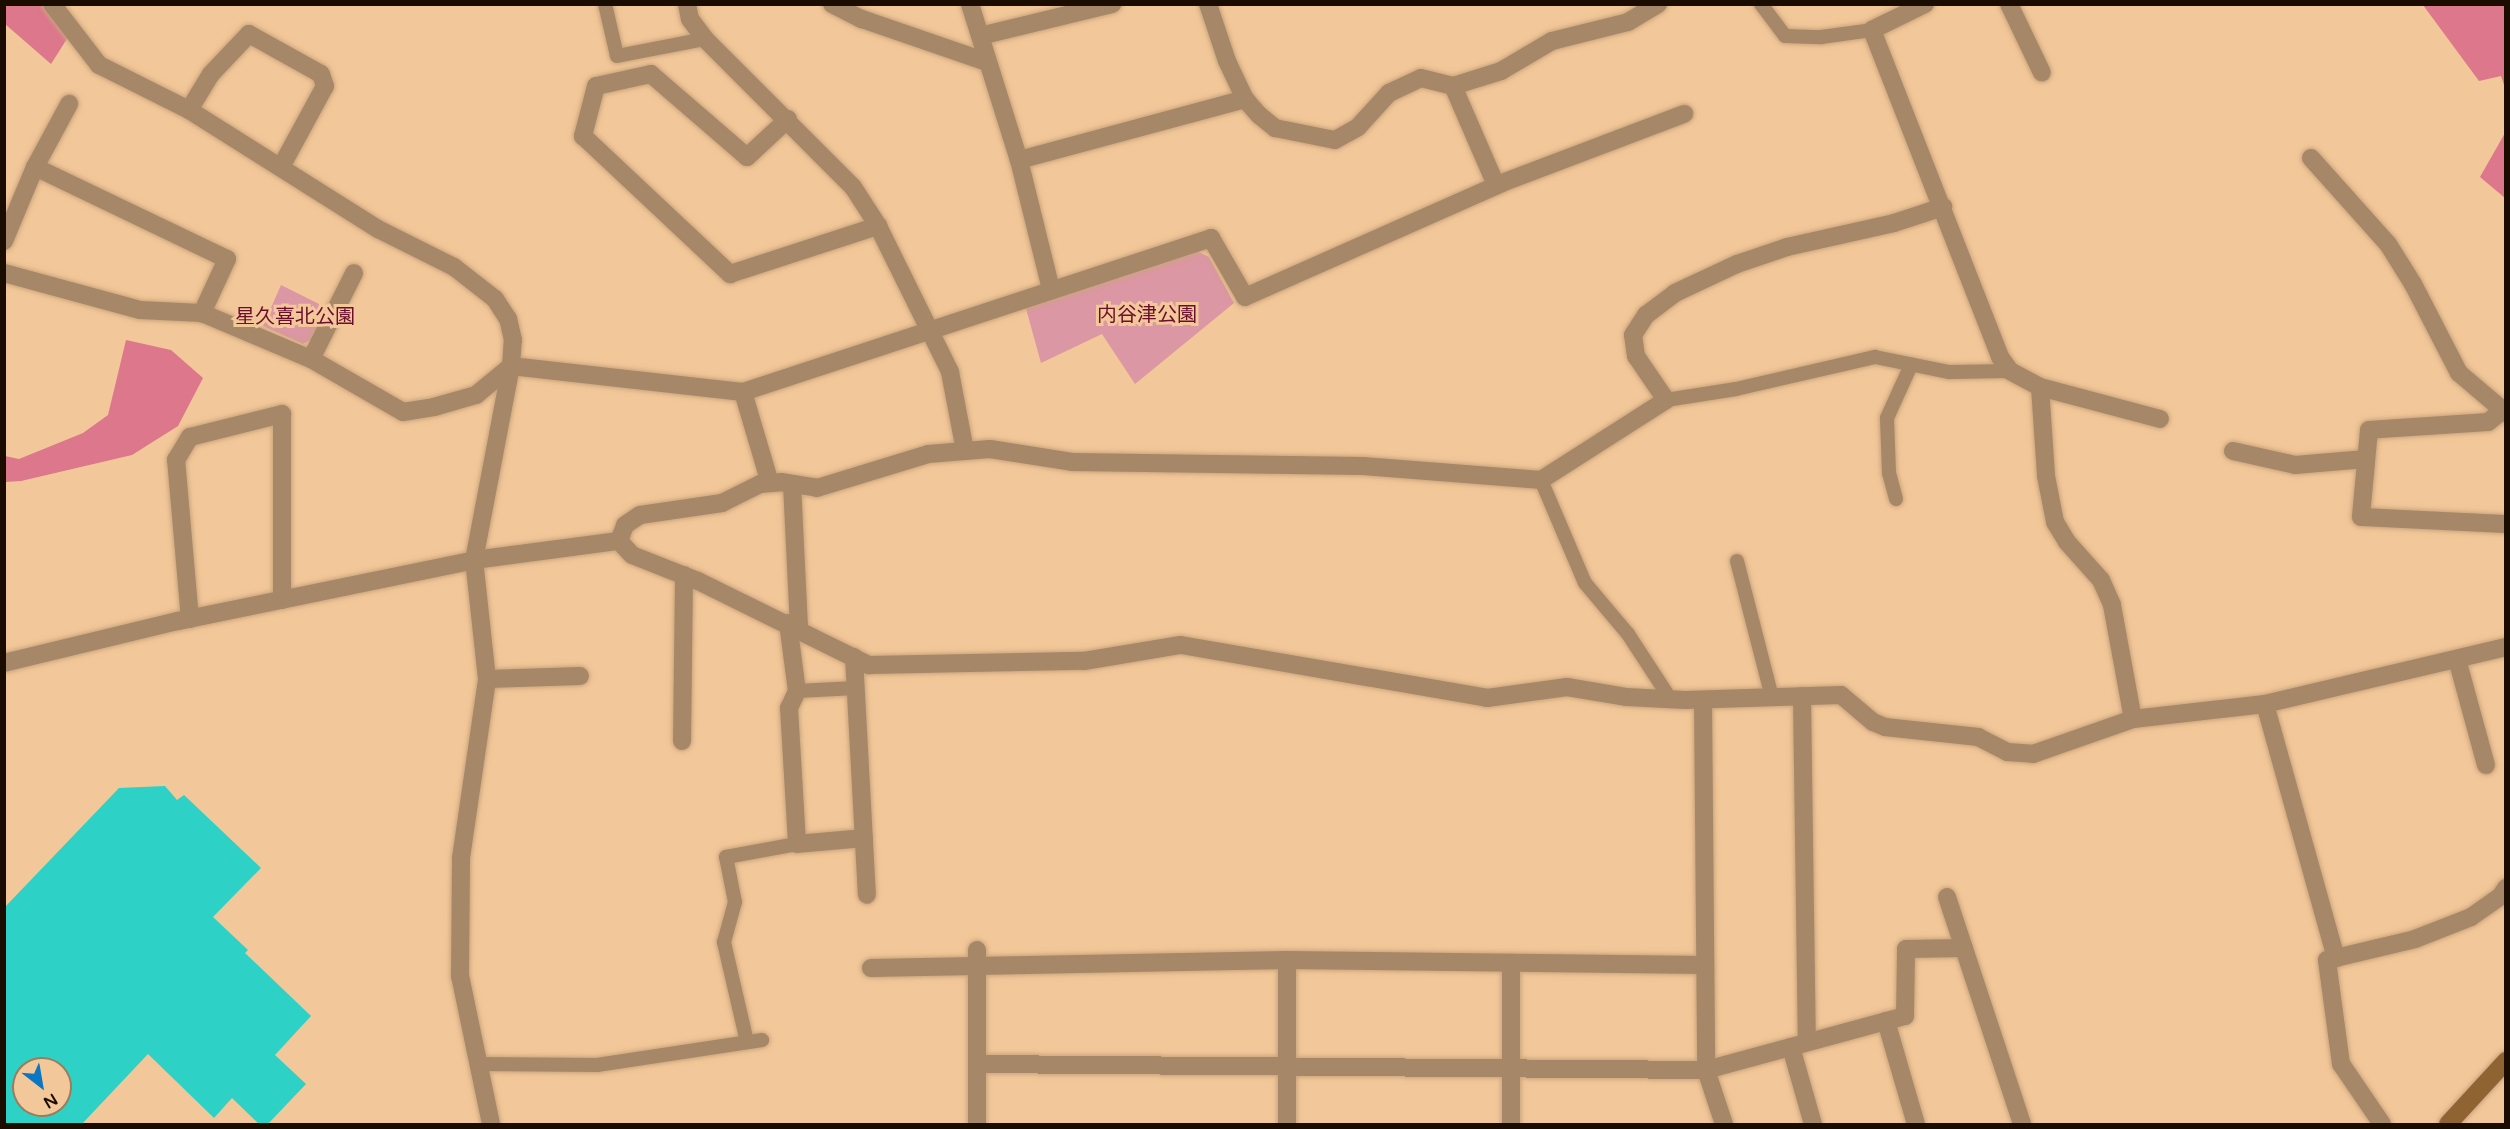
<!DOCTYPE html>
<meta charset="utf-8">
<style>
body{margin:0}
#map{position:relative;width:2510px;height:1129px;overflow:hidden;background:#f2c799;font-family:"Varela Round","Noto Sans JP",sans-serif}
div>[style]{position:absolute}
.green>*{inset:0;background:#db97a3}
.forest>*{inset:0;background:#dc778c}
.building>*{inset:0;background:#2dd1c6}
.roads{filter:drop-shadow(0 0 2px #cba57d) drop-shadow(0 0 2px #cba57d)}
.lane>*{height:14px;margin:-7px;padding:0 7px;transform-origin:7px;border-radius:7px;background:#a68868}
.street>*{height:18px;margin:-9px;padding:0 9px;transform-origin:9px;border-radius:9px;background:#a68868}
.secondary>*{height:18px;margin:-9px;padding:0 9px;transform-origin:9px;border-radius:9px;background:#906432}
span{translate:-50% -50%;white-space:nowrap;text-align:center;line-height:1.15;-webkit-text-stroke:6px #f2c799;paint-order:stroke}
.park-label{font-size:20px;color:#6b0e2e}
.frame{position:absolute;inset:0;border:6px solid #1b0c00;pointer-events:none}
.north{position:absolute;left:12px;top:1057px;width:60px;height:60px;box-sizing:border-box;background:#f2c799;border:2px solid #9c7c5c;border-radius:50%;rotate:149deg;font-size:16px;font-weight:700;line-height:24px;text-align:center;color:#1b0c00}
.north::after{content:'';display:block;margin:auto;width:21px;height:27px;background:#0b76c1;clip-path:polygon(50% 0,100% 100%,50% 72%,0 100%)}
</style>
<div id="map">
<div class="green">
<i style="clip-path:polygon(1197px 251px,1209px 257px,1234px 303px,1135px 384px,1102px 334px,1041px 363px,1025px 305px)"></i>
<i style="clip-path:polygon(281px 285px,327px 308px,313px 339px,303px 344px,263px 326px)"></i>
</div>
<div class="forest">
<i style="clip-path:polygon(5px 5px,45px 5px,70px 34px,51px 64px,5px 24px)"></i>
<i style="clip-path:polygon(2423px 5px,2505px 5px,2505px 88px,2501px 76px,2479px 81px)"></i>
<i style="clip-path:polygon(2505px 133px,2506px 198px,2505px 198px,2480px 177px)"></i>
<i style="clip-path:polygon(126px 340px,171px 350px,203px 378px,178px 426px,132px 455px,21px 481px,5px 482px,5px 456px,19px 459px,83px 433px,108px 415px)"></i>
</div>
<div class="building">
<i style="clip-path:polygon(evenodd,165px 786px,177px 800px,184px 795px,261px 868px,213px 917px,248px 950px,245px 953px,311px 1016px,275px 1055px,306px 1084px,267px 1125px,260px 1125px,232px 1098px,214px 1118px,148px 1054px,81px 1125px,4px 1125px,4px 908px,119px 788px,165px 786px,24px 1069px,60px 1069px,60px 1105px,24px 1105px,24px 1069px)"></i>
</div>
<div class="roads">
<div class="lane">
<i style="left:605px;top:4px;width:53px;rotate:77deg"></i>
<i style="left:617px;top:56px;width:90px;rotate:-10.9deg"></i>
<i style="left:1761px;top:4px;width:40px;rotate:53deg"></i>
<i style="left:1785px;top:36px;width:36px;rotate:2deg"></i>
<i style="left:1821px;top:37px;width:51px;rotate:-7.8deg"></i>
<i style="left:1666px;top:400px;width:71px;rotate:-8.9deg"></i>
<i style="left:1736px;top:389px;width:143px;rotate:-13deg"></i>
<i style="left:1875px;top:357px;width:76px;rotate:11.5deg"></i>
<i style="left:1949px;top:372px;width:61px;rotate:-0.9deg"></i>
<i style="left:1541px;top:480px;width:112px;rotate:66.9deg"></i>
<i style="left:1585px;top:583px;width:67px;rotate:49.9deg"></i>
<i style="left:1628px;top:634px;width:79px;rotate:56.9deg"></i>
<i style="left:1896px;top:499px;width:27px;rotate:-105deg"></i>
<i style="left:1889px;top:473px;width:55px;rotate:-92.1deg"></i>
<i style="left:1887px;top:418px;width:58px;rotate:-65.6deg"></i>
<i style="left:1737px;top:561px;width:140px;rotate:75.6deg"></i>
<i style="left:797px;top:691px;width:59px;rotate:-2.9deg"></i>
<i style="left:747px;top:1042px;width:103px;rotate:-103deg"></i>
<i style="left:724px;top:942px;width:41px;rotate:-74.6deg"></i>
<i style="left:735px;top:902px;width:46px;rotate:-101.3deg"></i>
<i style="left:726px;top:857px;width:72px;rotate:-10.4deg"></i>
<i style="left:478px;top:1064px;width:119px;rotate:0.5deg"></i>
<i style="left:597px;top:1065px;width:167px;rotate:-8.6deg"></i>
</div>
<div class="street">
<i style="left:687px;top:4px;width:15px;rotate:79deg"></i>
<i style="left:690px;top:19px;width:25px;rotate:53deg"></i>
<i style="left:705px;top:39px;width:209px;rotate:45deg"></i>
<i style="left:853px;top:187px;width:46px;rotate:57.3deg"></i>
<i style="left:878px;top:226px;width:163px;rotate:63.7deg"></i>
<i style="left:950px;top:372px;width:80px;rotate:79.2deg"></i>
<i style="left:832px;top:4px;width:34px;rotate:27deg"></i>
<i style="left:862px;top:19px;width:132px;rotate:19deg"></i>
<i style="left:970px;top:4px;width:164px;rotate:72.6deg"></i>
<i style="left:1019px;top:160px;width:133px;rotate:76.1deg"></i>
<i style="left:1208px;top:4px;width:60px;rotate:71.6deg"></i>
<i style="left:1227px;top:61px;width:42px;rotate:64.7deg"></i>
<i style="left:1245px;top:99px;width:21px;rotate:49deg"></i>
<i style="left:1259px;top:115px;width:21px;rotate:39deg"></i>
<i style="left:1275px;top:128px;width:61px;rotate:11.3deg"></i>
<i style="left:1335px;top:140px;width:26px;rotate:-29deg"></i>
<i style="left:1358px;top:127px;width:46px;rotate:-47.6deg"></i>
<i style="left:1389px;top:93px;width:35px;rotate:-25deg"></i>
<i style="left:1421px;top:78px;width:33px;rotate:14deg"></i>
<i style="left:1453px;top:86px;width:50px;rotate:-17.4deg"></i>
<i style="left:1501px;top:71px;width:59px;rotate:-30.5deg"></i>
<i style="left:1552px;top:41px;width:78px;rotate:-14deg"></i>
<i style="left:1628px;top:22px;width:35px;rotate:-31deg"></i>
<i style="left:1925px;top:4px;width:59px;rotate:153.9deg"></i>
<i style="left:1872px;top:30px;width:351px;rotate:68.6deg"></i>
<i style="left:2000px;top:357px;width:17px;rotate:54deg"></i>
<i style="left:2010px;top:371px;width:34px;rotate:28deg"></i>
<i style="left:2040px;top:387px;width:124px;rotate:14.9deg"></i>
<i style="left:2009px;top:4px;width:76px;rotate:64.4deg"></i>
<i style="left:980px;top:36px;width:136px;rotate:-13.6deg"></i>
<i style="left:1453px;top:86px;width:108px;rotate:66.5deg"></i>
<i style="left:189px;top:110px;width:42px;rotate:-58.6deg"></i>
<i style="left:211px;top:74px;width:55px;rotate:-46.5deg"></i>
<i style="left:249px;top:34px;width:82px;rotate:29.1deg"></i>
<i style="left:321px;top:74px;width:13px;rotate:72deg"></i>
<i style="left:325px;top:86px;width:92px;rotate:118.5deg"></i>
<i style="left:788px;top:119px;width:56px;rotate:137.2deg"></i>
<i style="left:747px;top:157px;width:127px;rotate:-139.2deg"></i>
<i style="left:651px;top:74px;width:56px;rotate:167.7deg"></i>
<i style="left:596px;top:86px;width:52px;rotate:104.6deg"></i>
<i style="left:583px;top:136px;width:202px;rotate:43.2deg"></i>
<i style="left:730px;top:274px;width:156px;rotate:-18deg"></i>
<i style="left:2311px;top:158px;width:115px;rotate:48.2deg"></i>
<i style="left:2388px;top:244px;width:47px;rotate:58deg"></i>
<i style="left:2413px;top:284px;width:100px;rotate:62.7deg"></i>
<i style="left:2459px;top:373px;width:62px;rotate:40.4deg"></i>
<i style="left:1019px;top:160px;width:234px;rotate:-15.1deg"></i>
<i style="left:35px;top:167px;width:213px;rotate:25.6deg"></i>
<i style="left:227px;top:259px;width:60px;rotate:114.8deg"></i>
<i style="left:4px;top:241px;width:80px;rotate:-67.3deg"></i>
<i style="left:35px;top:167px;width:72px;rotate:-61.6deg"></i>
<i style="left:4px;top:273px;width:141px;rotate:15.2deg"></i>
<i style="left:140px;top:310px;width:62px;rotate:2.8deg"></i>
<i style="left:202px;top:313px;width:118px;rotate:22.9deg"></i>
<i style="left:311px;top:359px;width:106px;rotate:29.9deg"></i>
<i style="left:403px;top:412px;width:31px;rotate:-9deg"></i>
<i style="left:434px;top:407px;width:44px;rotate:-15.9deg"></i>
<i style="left:476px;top:395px;width:45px;rotate:-39.6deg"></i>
<i style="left:511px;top:366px;width:26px;rotate:-86deg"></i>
<i style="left:513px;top:340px;width:22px;rotate:-103deg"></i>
<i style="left:508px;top:319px;width:24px;rotate:-123deg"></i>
<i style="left:495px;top:299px;width:52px;rotate:-142deg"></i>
<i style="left:454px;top:267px;width:85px;rotate:-153.4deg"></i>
<i style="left:378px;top:229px;width:223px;rotate:-147.8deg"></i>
<i style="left:189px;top:110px;width:101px;rotate:-153.4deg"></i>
<i style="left:99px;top:65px;width:77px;rotate:-127.6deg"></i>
<i style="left:311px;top:359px;width:96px;rotate:-63.4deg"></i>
<i style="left:2040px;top:387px;width:89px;rotate:86.1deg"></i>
<i style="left:2046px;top:476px;width:47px;rotate:78.9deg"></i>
<i style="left:2055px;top:522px;width:23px;rotate:59deg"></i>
<i style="left:2067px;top:542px;width:51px;rotate:48.2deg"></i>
<i style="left:2101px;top:580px;width:27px;rotate:66deg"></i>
<i style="left:2112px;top:605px;width:116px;rotate:79.6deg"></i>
<i style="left:743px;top:392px;width:95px;rotate:73.5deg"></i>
<i style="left:2503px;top:410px;width:19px;rotate:141deg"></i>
<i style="left:2488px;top:422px;width:119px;rotate:176.2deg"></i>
<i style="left:2369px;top:430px;width:87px;rotate:95.3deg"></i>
<i style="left:2361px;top:517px;width:145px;rotate:2.8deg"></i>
<i style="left:2233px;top:451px;width:64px;rotate:12.7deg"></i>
<i style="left:2295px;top:465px;width:71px;rotate:-4.8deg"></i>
<i style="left:792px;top:484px;width:145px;rotate:87.2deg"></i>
<i style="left:619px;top:541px;width:17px;rotate:-69deg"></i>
<i style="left:625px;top:525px;width:18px;rotate:-34deg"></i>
<i style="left:640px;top:515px;width:83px;rotate:-8.3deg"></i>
<i style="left:722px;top:503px;width:42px;rotate:-26.6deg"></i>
<i style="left:760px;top:484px;width:21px;rotate:-5deg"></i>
<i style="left:781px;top:482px;width:36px;rotate:9deg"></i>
<i style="left:817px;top:488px;width:116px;rotate:-17deg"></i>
<i style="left:928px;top:454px;width:62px;rotate:-4.6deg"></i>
<i style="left:990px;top:449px;width:83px;rotate:9deg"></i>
<i style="left:1072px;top:462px;width:291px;rotate:0.8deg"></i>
<i style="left:1363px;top:466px;width:179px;rotate:4.5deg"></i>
<i style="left:1541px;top:480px;width:148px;rotate:-32.6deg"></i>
<i style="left:1666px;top:400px;width:53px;rotate:-124.3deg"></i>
<i style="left:1636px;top:356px;width:21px;rotate:-98deg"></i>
<i style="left:1633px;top:335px;width:24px;rotate:-57deg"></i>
<i style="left:1646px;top:315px;width:36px;rotate:-37deg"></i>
<i style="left:1675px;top:293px;width:68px;rotate:-25.1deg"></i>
<i style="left:1737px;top:264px;width:53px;rotate:-18.8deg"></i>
<i style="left:1787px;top:247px;width:110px;rotate:-12.6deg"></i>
<i style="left:1894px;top:223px;width:52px;rotate:-18.1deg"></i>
<i style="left:190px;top:619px;width:160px;rotate:-95deg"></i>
<i style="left:176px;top:460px;width:27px;rotate:-59deg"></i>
<i style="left:190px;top:437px;width:95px;rotate:-14deg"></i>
<i style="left:282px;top:414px;width:186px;rotate:90deg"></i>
<i style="left:788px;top:623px;width:69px;rotate:82.5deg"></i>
<i style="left:797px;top:691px;width:19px;rotate:115deg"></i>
<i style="left:789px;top:708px;width:136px;rotate:86.6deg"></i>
<i style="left:797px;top:844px;width:67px;rotate:-5.1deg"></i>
<i style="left:854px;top:657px;width:238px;rotate:86.9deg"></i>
<i style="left:2457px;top:659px;width:110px;rotate:74.7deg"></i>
<i style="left:4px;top:663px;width:179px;rotate:-13.6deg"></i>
<i style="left:178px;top:621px;width:302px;rotate:-11.6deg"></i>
<i style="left:474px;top:560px;width:146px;rotate:-7.5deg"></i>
<i style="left:619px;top:541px;width:19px;rotate:47deg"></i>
<i style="left:632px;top:555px;width:71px;rotate:21.5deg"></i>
<i style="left:698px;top:581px;width:191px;rotate:26.2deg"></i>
<i style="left:869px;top:665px;width:215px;rotate:-1.1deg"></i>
<i style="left:1084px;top:661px;width:98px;rotate:-9.4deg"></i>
<i style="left:1181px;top:645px;width:311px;rotate:9.8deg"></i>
<i style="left:1487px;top:698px;width:81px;rotate:-7.8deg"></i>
<i style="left:1567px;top:687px;width:61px;rotate:9.5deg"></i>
<i style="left:1627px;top:697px;width:58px;rotate:3deg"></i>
<i style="left:1685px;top:700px;width:156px;rotate:-1.8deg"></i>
<i style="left:1841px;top:695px;width:42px;rotate:40.2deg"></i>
<i style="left:1873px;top:722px;width:13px;rotate:23deg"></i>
<i style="left:1885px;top:727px;width:94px;rotate:6.1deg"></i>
<i style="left:1978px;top:737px;width:33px;rotate:27deg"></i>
<i style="left:2007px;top:752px;width:26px;rotate:4deg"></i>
<i style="left:2033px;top:754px;width:106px;rotate:-19.3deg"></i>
<i style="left:2133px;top:719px;width:133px;rotate:-6.5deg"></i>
<i style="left:2265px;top:704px;width:248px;rotate:-13.3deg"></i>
<i style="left:487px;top:679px;width:93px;rotate:-1.8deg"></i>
<i style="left:1802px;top:696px;width:346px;rotate:89.2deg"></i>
<i style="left:1703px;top:700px;width:370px;rotate:89.5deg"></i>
<i style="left:1706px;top:1070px;width:57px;rotate:71.6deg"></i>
<i style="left:2265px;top:704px;width:264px;rotate:74.4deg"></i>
<i style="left:682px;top:741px;width:166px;rotate:-89.3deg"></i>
<i style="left:1947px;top:897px;width:239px;rotate:71.7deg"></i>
<i style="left:977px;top:950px;width:174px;rotate:90deg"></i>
<i style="left:1287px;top:960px;width:164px;rotate:90deg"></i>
<i style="left:1511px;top:965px;width:159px;rotate:90deg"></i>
<i style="left:871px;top:968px;width:416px;rotate:-1.1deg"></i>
<i style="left:1287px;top:960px;width:418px;rotate:0.7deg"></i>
<i style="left:1886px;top:1021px;width:107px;rotate:73.8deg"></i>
<i style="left:1791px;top:1047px;width:80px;rotate:74.1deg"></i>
<i style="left:977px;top:1064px;width:729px;rotate:0.47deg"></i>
<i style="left:1706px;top:1070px;width:206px;rotate:-15.2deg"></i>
<i style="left:1905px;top:1016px;width:67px;rotate:-89.1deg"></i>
<i style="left:1906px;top:949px;width:58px;rotate:-1deg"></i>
<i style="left:491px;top:1124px;width:151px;rotate:-101.8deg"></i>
<i style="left:460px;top:976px;width:118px;rotate:-89.5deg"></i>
<i style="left:461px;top:858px;width:181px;rotate:-81.7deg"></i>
<i style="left:487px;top:679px;width:120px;rotate:-96.2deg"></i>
<i style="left:474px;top:560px;width:197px;rotate:-79.2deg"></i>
<i style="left:511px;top:366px;width:233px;rotate:6.4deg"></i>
<i style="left:743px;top:392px;width:493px;rotate:-18.2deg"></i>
<i style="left:1211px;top:238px;width:68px;rotate:60deg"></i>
<i style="left:1245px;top:297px;width:281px;rotate:-23.9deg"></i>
<i style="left:1502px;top:183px;width:195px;rotate:-20.8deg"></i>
<i style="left:2382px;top:1124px;width:73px;rotate:-124.3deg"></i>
<i style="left:2341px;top:1064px;width:105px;rotate:-97.7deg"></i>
<i style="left:2327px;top:960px;width:90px;rotate:-13.4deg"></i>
<i style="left:2415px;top:939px;width:60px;rotate:-21.4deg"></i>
<i style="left:2471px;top:917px;width:35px;rotate:-35deg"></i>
<i style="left:2500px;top:897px;width:11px;rotate:-56deg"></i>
</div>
<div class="secondary">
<i style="left:2448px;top:1124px;width:86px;rotate:-47.4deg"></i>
</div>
</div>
<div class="park-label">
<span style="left:1147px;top:315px">内谷津公園</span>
<span style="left:295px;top:317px">星久喜北公園</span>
</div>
<div class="frame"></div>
<div class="north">N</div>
</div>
